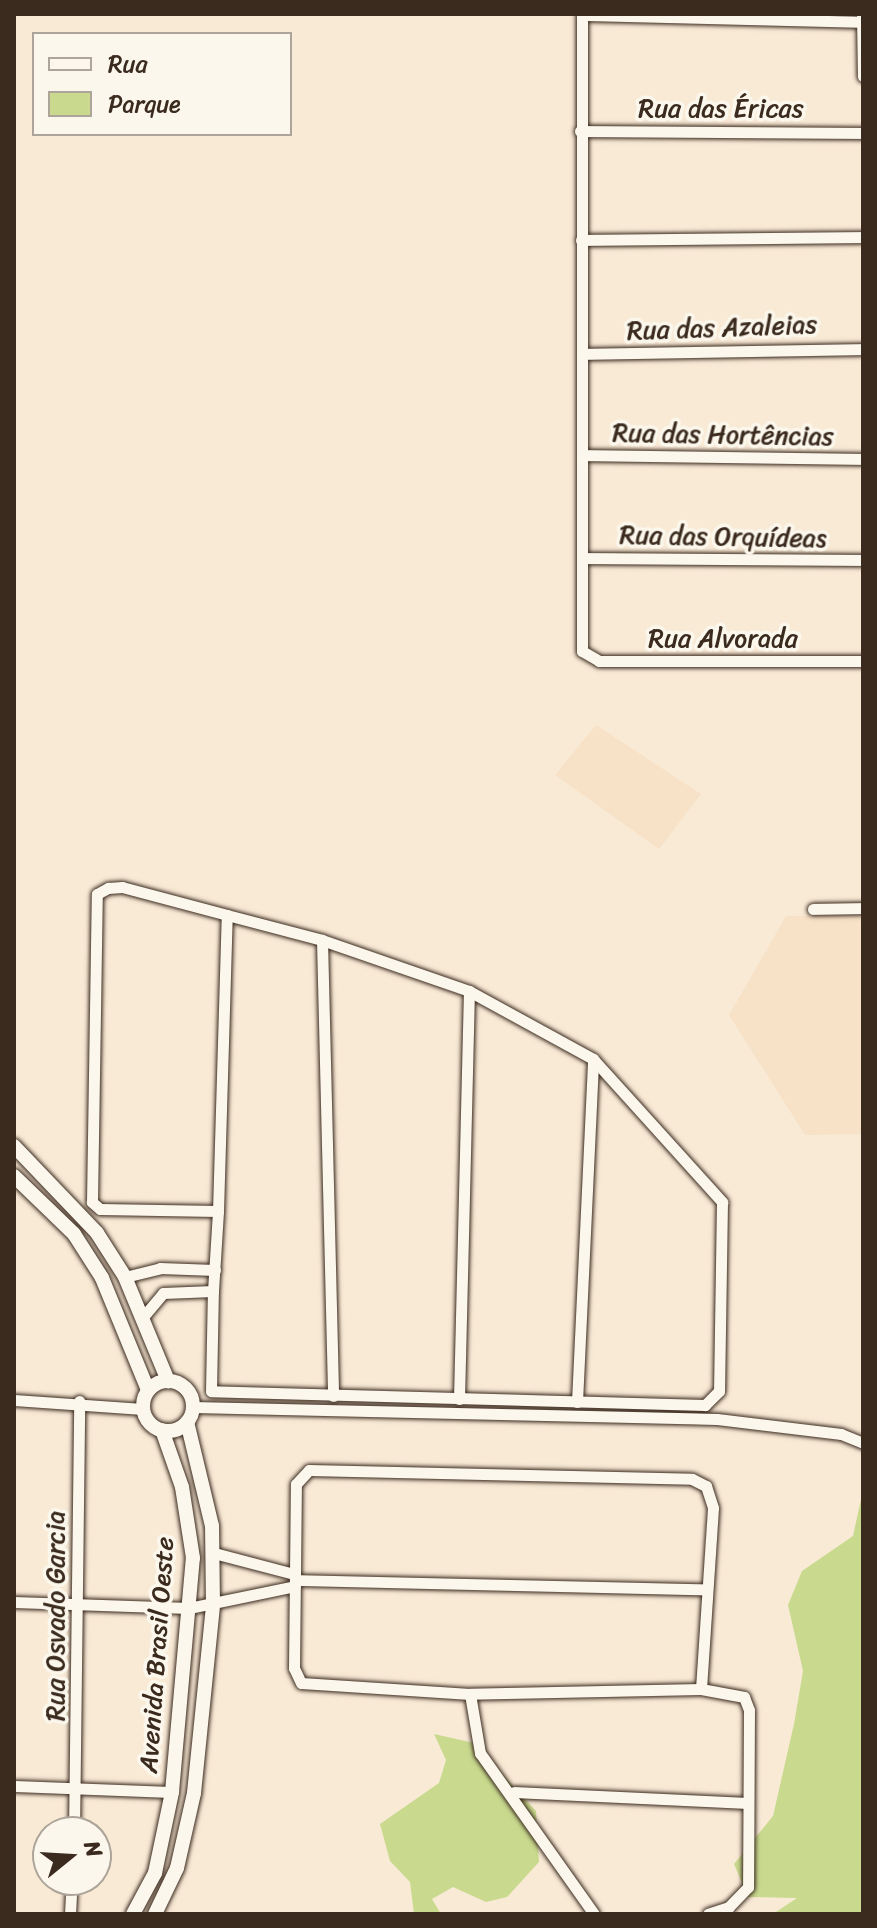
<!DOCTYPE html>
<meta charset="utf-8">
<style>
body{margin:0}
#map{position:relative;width:877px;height:1928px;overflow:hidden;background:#f9ead6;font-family:Sriracha,sans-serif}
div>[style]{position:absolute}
.built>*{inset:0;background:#f7e1c7}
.green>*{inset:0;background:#c9da8f}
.roads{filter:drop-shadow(0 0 2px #3b2a1e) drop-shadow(0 0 2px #3b2a1e)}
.minor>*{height:11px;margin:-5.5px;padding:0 5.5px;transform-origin:5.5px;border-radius:5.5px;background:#fbf7ec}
.tertiary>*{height:14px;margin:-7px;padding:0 7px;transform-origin:7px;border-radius:7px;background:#fbf7ec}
.tertiary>.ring{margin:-7px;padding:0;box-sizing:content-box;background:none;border:14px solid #fbf7ec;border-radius:50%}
span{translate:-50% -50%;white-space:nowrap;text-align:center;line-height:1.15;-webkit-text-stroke:7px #fbf7ec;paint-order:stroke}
.street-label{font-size:26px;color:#3b2a1e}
.frame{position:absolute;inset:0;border:16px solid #3b2a1e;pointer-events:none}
.legend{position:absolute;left:32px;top:32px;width:260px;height:104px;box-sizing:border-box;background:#fbf7ec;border:2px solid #aea59a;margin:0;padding:10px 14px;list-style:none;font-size:24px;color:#3b2a1e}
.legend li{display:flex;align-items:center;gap:16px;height:40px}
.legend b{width:40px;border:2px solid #aea59a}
.north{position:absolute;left:32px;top:1816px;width:80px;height:80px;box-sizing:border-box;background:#fbf7ec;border:2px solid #aea59a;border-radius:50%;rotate:72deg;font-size:22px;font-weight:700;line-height:32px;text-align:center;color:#3b2a1e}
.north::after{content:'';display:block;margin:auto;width:28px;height:36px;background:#3b2a1e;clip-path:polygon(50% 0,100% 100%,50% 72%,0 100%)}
</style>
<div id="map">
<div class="built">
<i style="clip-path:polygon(596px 725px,701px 794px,659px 849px,555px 775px)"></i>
<i style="clip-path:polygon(786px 916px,863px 916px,863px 1134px,805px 1135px,729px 1015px)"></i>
</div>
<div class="green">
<i style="clip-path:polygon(863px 1490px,863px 1914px,773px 1914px,797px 1898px,748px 1897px,734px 1864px,773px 1816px,794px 1724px,803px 1671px,788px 1605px,802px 1571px,853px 1536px)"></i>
<i style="clip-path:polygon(434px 1734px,474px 1743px,536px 1811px,539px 1862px,507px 1897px,486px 1902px,453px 1887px,432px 1899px,441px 1914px,414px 1914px,410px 1882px,390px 1861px,380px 1824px,439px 1783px,446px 1760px)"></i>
</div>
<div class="roads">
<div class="minor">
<i style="left:582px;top:14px;width:637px;rotate:90deg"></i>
<i style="left:582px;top:651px;width:20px;rotate:30deg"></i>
<i style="left:599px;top:661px;width:264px"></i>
<i style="left:862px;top:14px;width:62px;rotate:89.1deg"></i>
<i style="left:582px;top:15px;width:281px;rotate:1.4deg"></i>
<i style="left:580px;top:131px;width:283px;rotate:0.4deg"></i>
<i style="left:581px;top:240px;width:282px;rotate:-0.6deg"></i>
<i style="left:582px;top:354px;width:281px;rotate:-1deg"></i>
<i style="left:582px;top:455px;width:281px;rotate:0.8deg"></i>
<i style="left:582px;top:558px;width:281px;rotate:0.4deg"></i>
<i style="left:813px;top:909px;width:50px;rotate:-1.1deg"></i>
<i style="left:322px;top:940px;width:456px;rotate:88.6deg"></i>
<i style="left:218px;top:1211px;width:118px;rotate:-179deg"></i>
<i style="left:100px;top:1209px;width:11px;rotate:-139deg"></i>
<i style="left:92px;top:1202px;width:308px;rotate:-89.1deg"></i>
<i style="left:97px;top:894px;width:13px;rotate:-29deg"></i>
<i style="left:108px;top:888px;width:14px;rotate:-4deg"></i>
<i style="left:122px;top:887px;width:109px;rotate:14.9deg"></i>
<i style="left:227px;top:915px;width:98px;rotate:14.7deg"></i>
<i style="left:322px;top:940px;width:156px;rotate:19.1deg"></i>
<i style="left:469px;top:991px;width:141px;rotate:28.7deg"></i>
<i style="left:593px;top:1059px;width:193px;rotate:47.9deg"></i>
<i style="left:722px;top:1202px;width:189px;rotate:90.9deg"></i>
<i style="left:719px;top:1391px;width:20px;rotate:135deg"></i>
<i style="left:705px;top:1405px;width:494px;rotate:-178.4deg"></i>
<i style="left:211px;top:1391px;width:100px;rotate:-88.9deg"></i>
<i style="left:213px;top:1291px;width:80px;rotate:-86.4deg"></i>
<i style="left:218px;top:1211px;width:296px;rotate:-88.3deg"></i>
<i style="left:125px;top:1277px;width:36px;rotate:-14deg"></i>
<i style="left:160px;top:1268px;width:55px;rotate:2.1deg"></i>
<i style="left:143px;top:1317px;width:31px;rotate:-50deg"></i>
<i style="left:163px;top:1293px;width:50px;rotate:-2.3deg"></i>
<i style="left:459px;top:1399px;width:408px;rotate:-88.6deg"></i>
<i style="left:14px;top:1400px;width:129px;rotate:4deg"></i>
<i style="left:577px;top:1402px;width:343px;rotate:-87.3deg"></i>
<i style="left:193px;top:1407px;width:524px;rotate:1.31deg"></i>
<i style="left:717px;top:1419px;width:125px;rotate:6.9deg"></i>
<i style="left:841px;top:1434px;width:24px;rotate:22deg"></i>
<i style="left:214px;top:1553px;width:83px;rotate:14.7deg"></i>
<i style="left:295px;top:1580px;width:409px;rotate:1.3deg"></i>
<i style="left:14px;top:1602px;width:175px;rotate:2deg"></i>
<i style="left:189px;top:1608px;width:108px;rotate:-11.7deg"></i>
<i style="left:701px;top:1689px;width:231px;rotate:178.8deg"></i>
<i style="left:470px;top:1694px;width:169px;rotate:-176.3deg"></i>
<i style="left:301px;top:1683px;width:17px;rotate:-115deg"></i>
<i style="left:294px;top:1668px;width:184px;rotate:-89.4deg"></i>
<i style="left:296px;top:1484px;width:19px;rotate:-47deg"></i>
<i style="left:309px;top:1470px;width:383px;rotate:1.3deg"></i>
<i style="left:692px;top:1479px;width:16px;rotate:27deg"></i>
<i style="left:706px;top:1486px;width:23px;rotate:72deg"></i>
<i style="left:713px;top:1508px;width:181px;rotate:93.8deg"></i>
<i style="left:701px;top:1689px;width:44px;rotate:10.5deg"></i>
<i style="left:744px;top:1697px;width:14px;rotate:69deg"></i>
<i style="left:749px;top:1710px;width:177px;rotate:90.3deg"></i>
<i style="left:748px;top:1887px;width:28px;rotate:134deg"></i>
<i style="left:729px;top:1907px;width:22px;rotate:162deg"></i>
<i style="left:470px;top:1694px;width:60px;rotate:80.4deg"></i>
<i style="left:480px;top:1753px;width:197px;rotate:54.7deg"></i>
<i style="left:14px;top:1786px;width:158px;rotate:2.2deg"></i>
<i style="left:514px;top:1792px;width:234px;rotate:2.7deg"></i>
<i style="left:74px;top:1832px;width:431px;rotate:-89.3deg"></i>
<i style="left:70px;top:1914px;width:34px;rotate:-87deg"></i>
</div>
<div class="tertiary">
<i style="left:14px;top:1146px;width:120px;rotate:46.3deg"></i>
<i style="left:97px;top:1233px;width:52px;rotate:57.5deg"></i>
<i style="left:125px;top:1277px;width:113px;rotate:67.5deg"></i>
<i style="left:14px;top:1176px;width:83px;rotate:44deg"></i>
<i style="left:74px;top:1234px;width:52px;rotate:57.5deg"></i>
<i style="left:102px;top:1278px;width:121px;rotate:67.7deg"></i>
<i class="ring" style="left:143px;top:1381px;width:36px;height:36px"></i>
<i style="left:133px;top:1914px;width:47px;rotate:-61.8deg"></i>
<i style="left:155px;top:1873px;width:83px;rotate:-78.1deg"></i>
<i style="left:172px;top:1792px;width:235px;rotate:-84.9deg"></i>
<i style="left:193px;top:1558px;width:72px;rotate:-98.8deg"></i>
<i style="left:182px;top:1487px;width:60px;rotate:-109.3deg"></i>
<i style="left:155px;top:1914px;width:51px;rotate:-64.4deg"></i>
<i style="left:177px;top:1868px;width:77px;rotate:-77.2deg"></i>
<i style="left:194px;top:1793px;width:189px;rotate:-84.2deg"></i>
<i style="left:213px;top:1605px;width:79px;rotate:-90.7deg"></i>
<i style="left:212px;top:1526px;width:107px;rotate:-103.5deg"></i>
</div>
</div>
<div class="street-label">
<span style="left:721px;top:109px">Rua das Éricas</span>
<span style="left:722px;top:328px;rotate:-2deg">Rua das Azaleias</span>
<span style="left:723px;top:435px;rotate:1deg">Rua das Hortências</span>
<span style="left:723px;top:537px;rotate:1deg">Rua das Orquídeas</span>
<span style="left:723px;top:639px">Rua Alvorada</span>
<span style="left:56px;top:1616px;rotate:-90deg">Rua Osvado Garcia</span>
<span style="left:157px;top:1655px;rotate:-86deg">Avenida Brasil Oeste</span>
</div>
<div class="frame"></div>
<ul class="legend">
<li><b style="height:10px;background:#fbf7ec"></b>Rua</li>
<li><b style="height:22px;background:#c9da8f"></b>Parque</li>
</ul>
<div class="north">N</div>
</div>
